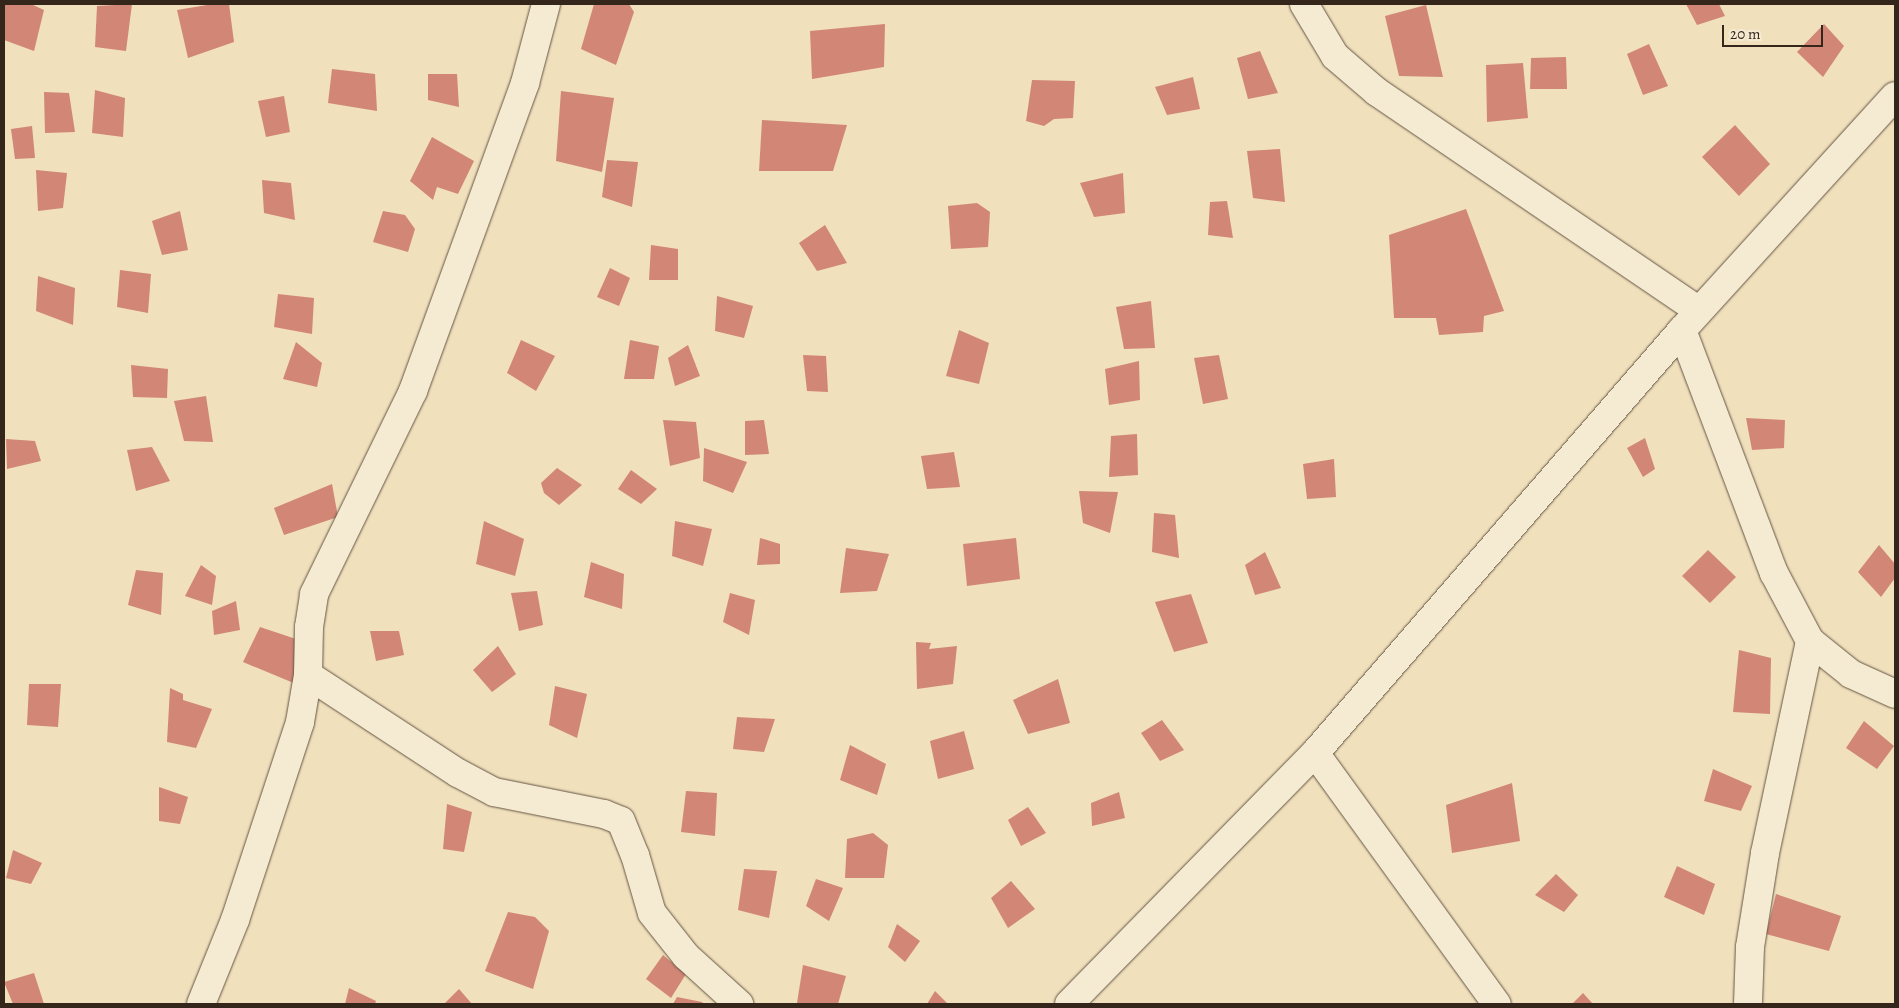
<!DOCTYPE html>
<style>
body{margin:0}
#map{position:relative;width:1899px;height:1008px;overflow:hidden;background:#f0e0bc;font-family:Alegreya,serif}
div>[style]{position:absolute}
.building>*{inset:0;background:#d18676}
.roads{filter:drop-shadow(0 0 1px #645443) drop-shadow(0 0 1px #645443)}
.minor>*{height:28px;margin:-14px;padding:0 14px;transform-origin:14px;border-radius:14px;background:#f5ebd3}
span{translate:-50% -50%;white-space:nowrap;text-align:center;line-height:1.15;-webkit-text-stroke:4px #f5ebd3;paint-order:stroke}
.frame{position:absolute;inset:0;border:5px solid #35261b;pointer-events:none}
.scale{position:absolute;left:1722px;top:25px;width:101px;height:22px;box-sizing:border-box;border:2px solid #35261b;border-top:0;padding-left:6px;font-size:15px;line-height:18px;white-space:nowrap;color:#35261b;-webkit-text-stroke:4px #f5ebd3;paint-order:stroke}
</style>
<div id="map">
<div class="building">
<i style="clip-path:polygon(4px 4px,31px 4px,44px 10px,34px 51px,4px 40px)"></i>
<i style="clip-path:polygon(132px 4px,126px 51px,95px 47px,97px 6px)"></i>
<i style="clip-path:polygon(213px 4px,229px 4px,234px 42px,188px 58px,177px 10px)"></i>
<i style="clip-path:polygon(594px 4px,629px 4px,634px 12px,616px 65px,581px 49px)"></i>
<i style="clip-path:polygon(1686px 4px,1719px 4px,1725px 16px,1697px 25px)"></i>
<i style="clip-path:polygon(1426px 5px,1443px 77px,1399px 76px,1385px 16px)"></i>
<i style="clip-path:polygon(885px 24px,884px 67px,812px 79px,810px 31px)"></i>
<i style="clip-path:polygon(1824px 24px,1844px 46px,1823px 77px,1797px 52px)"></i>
<i style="clip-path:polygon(1649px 44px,1668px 86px,1643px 95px,1627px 54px)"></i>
<i style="clip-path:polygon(1260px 51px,1278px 93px,1248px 99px,1237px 58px)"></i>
<i style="clip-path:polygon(1566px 57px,1567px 89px,1530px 89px,1531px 58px)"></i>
<i style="clip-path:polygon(1523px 63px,1528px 118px,1487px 122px,1486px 65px)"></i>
<i style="clip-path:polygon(332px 69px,375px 74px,377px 111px,328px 103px)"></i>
<i style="clip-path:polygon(428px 74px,457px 74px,459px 107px,428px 100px)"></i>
<i style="clip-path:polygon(1193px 77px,1200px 109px,1167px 115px,1155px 87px)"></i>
<i style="clip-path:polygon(1032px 80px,1075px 81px,1073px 118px,1054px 119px,1044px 126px,1026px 121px)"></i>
<i style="clip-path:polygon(95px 90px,125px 98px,123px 137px,92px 133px)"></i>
<i style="clip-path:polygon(561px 91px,614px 98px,602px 172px,556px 161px)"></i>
<i style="clip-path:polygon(44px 92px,69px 93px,75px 132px,45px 133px)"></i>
<i style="clip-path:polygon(284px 96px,290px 132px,266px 137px,258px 101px)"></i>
<i style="clip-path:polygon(762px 120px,847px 125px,833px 171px,759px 171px)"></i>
<i style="clip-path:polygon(1735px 125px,1770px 164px,1739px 196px,1702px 157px)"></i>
<i style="clip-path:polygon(32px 126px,35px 158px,15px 159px,11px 129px)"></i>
<i style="clip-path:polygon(432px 137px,474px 161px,458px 194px,437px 187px,433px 200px,410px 181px)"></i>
<i style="clip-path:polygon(1280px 149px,1285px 202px,1253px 198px,1247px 151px)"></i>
<i style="clip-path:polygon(607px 160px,638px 162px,632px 207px,602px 197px)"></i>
<i style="clip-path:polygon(36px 170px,67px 173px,63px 208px,38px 211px)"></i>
<i style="clip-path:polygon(1123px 173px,1125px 213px,1094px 217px,1080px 183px)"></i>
<i style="clip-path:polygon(262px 180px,291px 183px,295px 220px,264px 213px)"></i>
<i style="clip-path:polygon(1227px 201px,1233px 238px,1208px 235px,1210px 202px)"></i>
<i style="clip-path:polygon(977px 203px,990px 212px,988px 247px,951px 249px,948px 206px)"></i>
<i style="clip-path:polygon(1466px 209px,1504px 311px,1484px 316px,1483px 332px,1439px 335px,1436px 318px,1394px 318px,1389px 235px)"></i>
<i style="clip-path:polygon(180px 211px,188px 250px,162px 255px,152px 221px)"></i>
<i style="clip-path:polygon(383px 211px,405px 215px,415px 229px,408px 252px,373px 242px)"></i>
<i style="clip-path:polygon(825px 225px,847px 263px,817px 271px,799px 243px)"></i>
<i style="clip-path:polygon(651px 245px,678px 249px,678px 280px,649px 280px)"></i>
<i style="clip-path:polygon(610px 268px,630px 278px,619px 306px,597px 297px)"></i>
<i style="clip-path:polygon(120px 270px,151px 274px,148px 313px,117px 307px)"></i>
<i style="clip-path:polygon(38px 276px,75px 288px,73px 325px,36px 311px)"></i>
<i style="clip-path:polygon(278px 294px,314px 298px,312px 334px,274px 327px)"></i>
<i style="clip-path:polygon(717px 296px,753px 306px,744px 338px,715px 331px)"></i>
<i style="clip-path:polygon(1151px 301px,1155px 348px,1124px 349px,1116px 307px)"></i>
<i style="clip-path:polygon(959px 330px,989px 343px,979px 384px,946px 376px)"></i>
<i style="clip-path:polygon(521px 340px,555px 356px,536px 391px,507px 373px)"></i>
<i style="clip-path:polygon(630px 340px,659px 346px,654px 379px,624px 379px)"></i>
<i style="clip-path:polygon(296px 342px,322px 363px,317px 387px,283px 379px)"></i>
<i style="clip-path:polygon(688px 345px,700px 376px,675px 386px,668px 358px)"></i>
<i style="clip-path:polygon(803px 355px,826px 356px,828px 392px,807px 391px)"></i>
<i style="clip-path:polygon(1219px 355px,1228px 399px,1203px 404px,1194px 358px)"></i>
<i style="clip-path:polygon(1139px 361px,1140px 400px,1109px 405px,1105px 369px)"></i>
<i style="clip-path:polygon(131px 365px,168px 369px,167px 398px,133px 397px)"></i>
<i style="clip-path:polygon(206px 396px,213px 442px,184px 441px,174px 401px)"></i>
<i style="clip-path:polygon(1746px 418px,1785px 420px,1784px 448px,1752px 450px)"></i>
<i style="clip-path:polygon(663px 420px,696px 422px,700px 458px,670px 466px)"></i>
<i style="clip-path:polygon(764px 420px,769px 454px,745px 455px,745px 421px)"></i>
<i style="clip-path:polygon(1137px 434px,1138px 475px,1109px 477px,1111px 436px)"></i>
<i style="clip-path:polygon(1645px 438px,1655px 469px,1643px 477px,1627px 448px)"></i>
<i style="clip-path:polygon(6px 439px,35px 441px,41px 461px,7px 469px)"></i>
<i style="clip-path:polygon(152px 447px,170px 481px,136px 491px,127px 450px)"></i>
<i style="clip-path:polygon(704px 448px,747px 462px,733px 493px,703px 481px)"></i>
<i style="clip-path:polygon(954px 452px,960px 487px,927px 489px,921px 456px)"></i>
<i style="clip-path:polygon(1334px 459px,1336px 497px,1307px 499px,1303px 464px)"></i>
<i style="clip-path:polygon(557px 468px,582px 485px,559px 505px,544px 493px,541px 483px)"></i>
<i style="clip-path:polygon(631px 470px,657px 489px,641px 504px,618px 489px)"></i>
<i style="clip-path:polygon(332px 484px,338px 517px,284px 535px,274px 508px)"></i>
<i style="clip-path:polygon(1079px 491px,1118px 492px,1110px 533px,1083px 523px)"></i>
<i style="clip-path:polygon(1154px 513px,1175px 515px,1179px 558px,1152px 552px)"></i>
<i style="clip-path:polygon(484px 521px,524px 539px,515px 576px,476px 564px)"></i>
<i style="clip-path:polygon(675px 521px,712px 529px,703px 566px,672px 556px)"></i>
<i style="clip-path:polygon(760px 538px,780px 544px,780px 564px,757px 565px)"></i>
<i style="clip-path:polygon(1016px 538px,1020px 579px,967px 586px,963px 544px)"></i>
<i style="clip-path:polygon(1879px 545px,1895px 564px,1895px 578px,1881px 597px,1858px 572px)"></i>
<i style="clip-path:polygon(846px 548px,889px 554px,877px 591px,840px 593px)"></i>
<i style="clip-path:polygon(1708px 550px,1736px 577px,1710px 603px,1682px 576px)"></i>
<i style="clip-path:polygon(1265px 552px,1281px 588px,1255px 595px,1245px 565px)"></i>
<i style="clip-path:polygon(591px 562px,624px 574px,622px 609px,584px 597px)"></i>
<i style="clip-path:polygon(201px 565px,216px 576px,212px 605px,185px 596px)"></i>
<i style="clip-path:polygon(136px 570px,163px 573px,161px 615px,128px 605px)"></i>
<i style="clip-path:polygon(537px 591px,543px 625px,519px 631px,511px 593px)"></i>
<i style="clip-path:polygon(730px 593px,755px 600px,749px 635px,723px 622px)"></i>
<i style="clip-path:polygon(1191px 594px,1208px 643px,1174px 652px,1155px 602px)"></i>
<i style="clip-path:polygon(236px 601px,240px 630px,214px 635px,212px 611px)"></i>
<i style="clip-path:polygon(260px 627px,302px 641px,296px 684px,243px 662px)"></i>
<i style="clip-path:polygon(370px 631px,399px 631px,404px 655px,376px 661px)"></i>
<i style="clip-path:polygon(916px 642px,931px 643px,929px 649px,957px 646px,953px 684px,917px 689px)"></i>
<i style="clip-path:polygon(498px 646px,516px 674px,492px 692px,473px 670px)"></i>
<i style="clip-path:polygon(1739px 650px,1771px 658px,1770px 714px,1733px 712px)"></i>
<i style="clip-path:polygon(1058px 679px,1070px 723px,1028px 734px,1013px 700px)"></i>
<i style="clip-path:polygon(29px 684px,61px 684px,58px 727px,27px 725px)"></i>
<i style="clip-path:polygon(555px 686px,587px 694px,577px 738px,549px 725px)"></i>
<i style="clip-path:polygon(170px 688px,183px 694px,183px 700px,212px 709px,196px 748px,167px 742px)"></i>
<i style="clip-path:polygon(737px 717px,775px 719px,764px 752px,733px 749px)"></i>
<i style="clip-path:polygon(1162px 720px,1184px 750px,1160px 761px,1141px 733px)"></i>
<i style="clip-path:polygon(1864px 721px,1894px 746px,1877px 769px,1846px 748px)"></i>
<i style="clip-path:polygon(964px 731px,974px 769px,938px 779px,930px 741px)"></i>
<i style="clip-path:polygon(850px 745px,886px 764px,877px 795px,840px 780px)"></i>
<i style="clip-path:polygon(1713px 769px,1752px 786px,1741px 811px,1704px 801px)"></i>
<i style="clip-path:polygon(1512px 783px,1520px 841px,1452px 853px,1446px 805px)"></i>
<i style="clip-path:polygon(159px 787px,188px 797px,180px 824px,159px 821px)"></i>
<i style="clip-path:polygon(686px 791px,717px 793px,715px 836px,681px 832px)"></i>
<i style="clip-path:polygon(1119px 792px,1125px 818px,1092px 826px,1091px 803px)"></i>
<i style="clip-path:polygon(447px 804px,472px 812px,464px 852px,443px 849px)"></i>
<i style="clip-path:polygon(1028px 807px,1046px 833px,1021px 846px,1008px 820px)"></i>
<i style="clip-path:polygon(873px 833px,888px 845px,884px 878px,845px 878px,847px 839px)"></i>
<i style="clip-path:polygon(13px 850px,42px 863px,31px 884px,6px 878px)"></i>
<i style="clip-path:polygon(1677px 866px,1715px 884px,1704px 915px,1664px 897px)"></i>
<i style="clip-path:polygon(744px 869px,777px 871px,769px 918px,738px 910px)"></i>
<i style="clip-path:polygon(1556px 874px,1578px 895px,1564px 912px,1535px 895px)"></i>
<i style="clip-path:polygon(816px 879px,843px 888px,829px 921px,806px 906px)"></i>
<i style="clip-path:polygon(1011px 881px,1035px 909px,1008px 928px,991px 898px)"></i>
<i style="clip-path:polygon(1776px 894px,1841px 916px,1829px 951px,1766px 934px)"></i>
<i style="clip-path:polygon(508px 912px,535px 917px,549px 931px,533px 989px,485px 971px)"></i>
<i style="clip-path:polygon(897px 924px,920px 941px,905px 962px,888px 947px)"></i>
<i style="clip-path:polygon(663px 955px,686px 974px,671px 998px,646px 979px)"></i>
<i style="clip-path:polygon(803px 965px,846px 976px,838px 1004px,797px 1003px)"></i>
<i style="clip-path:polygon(34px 973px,44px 1004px,13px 1004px,4px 982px)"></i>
<i style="clip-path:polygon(349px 988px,376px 1001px,375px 1004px,345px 1004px)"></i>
<i style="clip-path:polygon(459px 989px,472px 1004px,444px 1004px)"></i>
<i style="clip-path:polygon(935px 991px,948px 1004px,927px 1004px)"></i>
<i style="clip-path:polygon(1583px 993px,1593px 1004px,1572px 1004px)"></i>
<i style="clip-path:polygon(677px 997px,702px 1002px,704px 1004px,673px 1004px)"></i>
</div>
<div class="roads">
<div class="minor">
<i style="left:1304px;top:4px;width:61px;rotate:59.2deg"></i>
<i style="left:1335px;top:56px;width:55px;rotate:40.6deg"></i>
<i style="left:1377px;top:92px;width:389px;rotate:34.2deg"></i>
<i style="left:1682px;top:330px;width:260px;rotate:69.3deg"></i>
<i style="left:1774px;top:573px;width:77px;rotate:62.1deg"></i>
<i style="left:1810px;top:641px;width:53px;rotate:38.8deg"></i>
<i style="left:1851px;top:674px;width:48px;rotate:24.4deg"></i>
<i style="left:308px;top:675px;width:179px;rotate:33.2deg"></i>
<i style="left:458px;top:773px;width:41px;rotate:27.8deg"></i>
<i style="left:494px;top:792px;width:112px;rotate:11.3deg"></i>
<i style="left:604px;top:814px;width:18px;rotate:22deg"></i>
<i style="left:621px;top:821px;width:37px;rotate:68deg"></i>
<i style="left:635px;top:855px;width:60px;rotate:73.7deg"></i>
<i style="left:652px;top:913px;width:55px;rotate:51.7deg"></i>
<i style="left:686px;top:956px;width:72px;rotate:42.2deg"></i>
<i style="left:1315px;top:753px;width:310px;rotate:54.1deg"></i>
<i style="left:201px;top:1004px;width:91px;rotate:-68deg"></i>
<i style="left:235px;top:920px;width:208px;rotate:-71.8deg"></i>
<i style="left:300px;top:722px;width:48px;rotate:-80.3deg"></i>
<i style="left:308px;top:675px;width:48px;rotate:-88.8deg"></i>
<i style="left:309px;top:627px;width:33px;rotate:-81deg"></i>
<i style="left:314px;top:594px;width:226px;rotate:-64deg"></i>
<i style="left:413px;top:391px;width:328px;rotate:-70deg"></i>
<i style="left:525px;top:83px;width:82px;rotate:-75.1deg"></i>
<i style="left:1069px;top:1004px;width:351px;rotate:-45.6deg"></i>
<i style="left:1315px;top:753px;width:560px;rotate:-49.05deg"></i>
<i style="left:1682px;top:330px;width:316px;rotate:-47.7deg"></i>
<i style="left:1748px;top:1004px;width:57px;rotate:-88deg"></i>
<i style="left:1750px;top:947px;width:95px;rotate:-80.9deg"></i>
<i style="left:1765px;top:853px;width:217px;rotate:-78deg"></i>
</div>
</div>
<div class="frame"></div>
<div class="scale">20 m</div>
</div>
